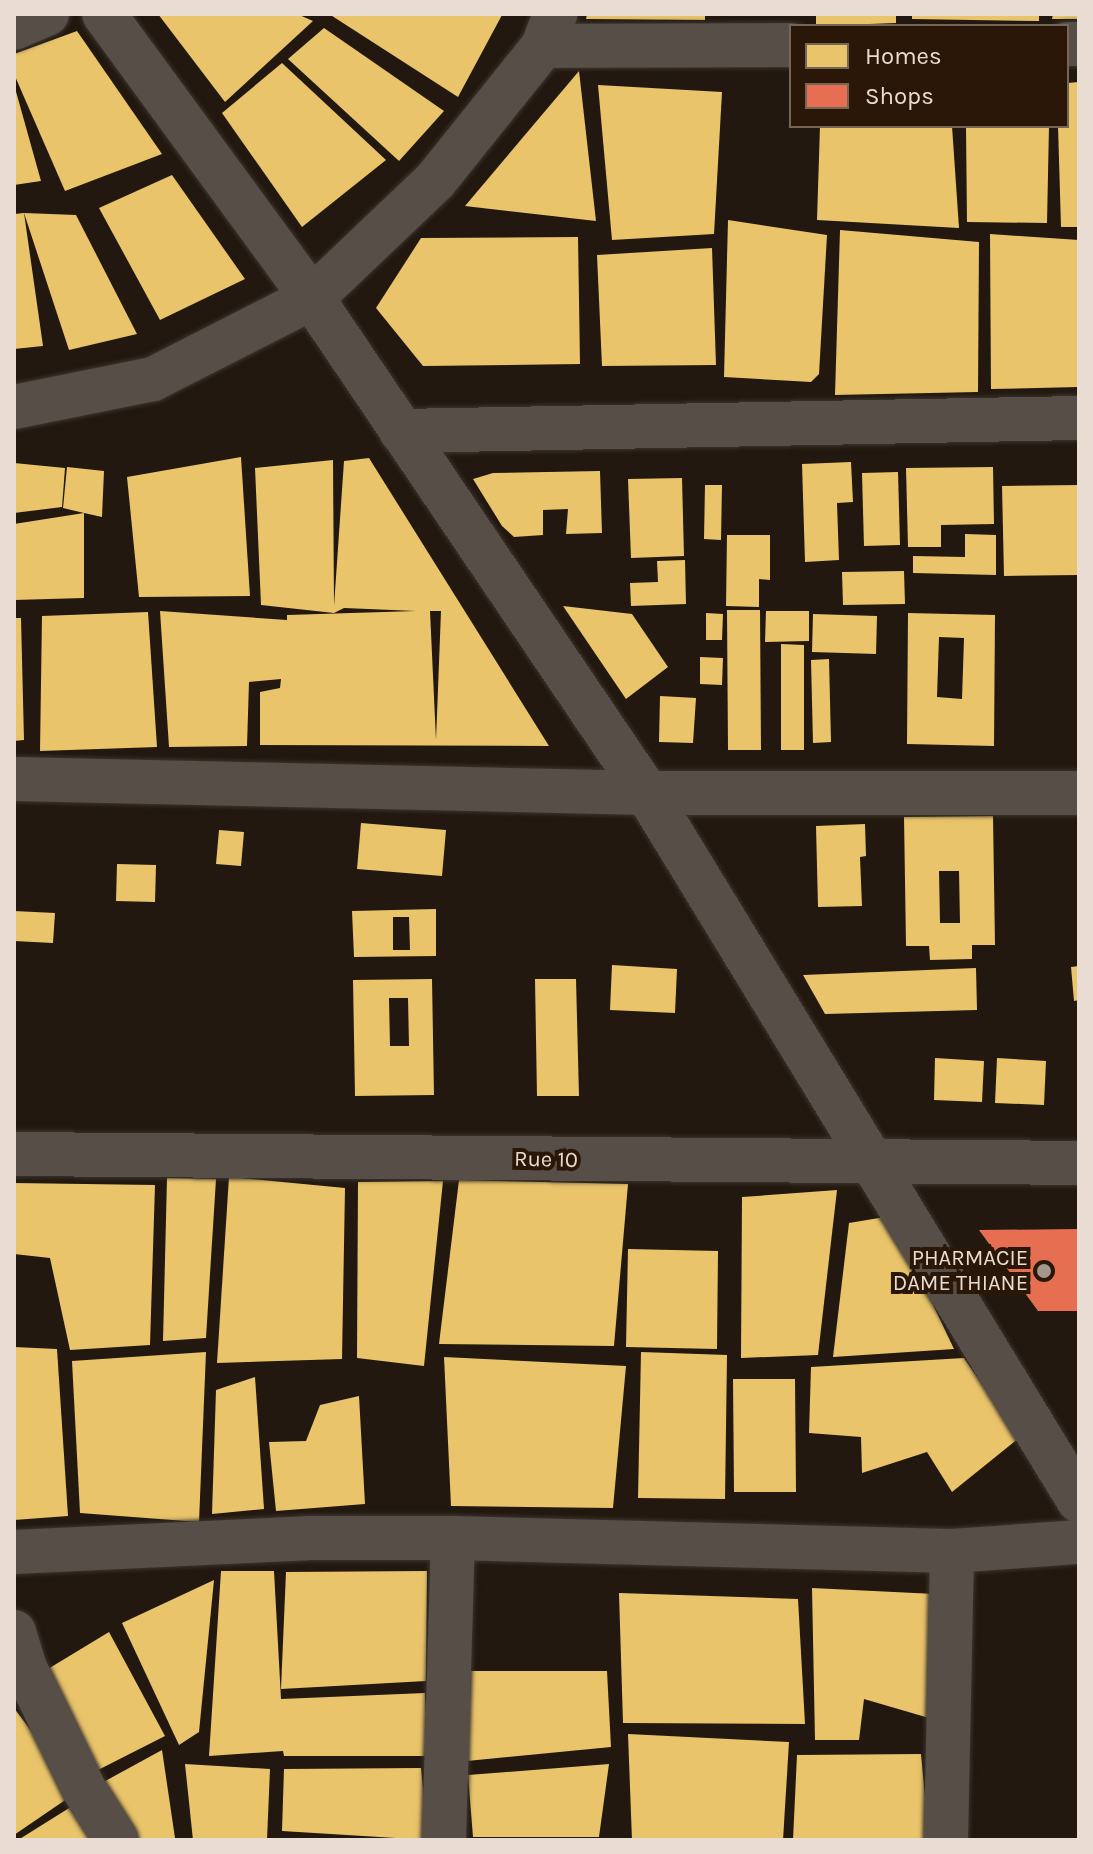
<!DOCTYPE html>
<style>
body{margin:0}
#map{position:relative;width:1093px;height:1854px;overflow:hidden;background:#22180f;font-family:Karla,sans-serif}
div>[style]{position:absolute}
.homes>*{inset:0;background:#e9c46a}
.shops>*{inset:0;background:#e76f51}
.roads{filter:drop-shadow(0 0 2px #3b342e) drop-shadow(0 0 2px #3b342e)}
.minor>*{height:44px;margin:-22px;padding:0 22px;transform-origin:22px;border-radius:22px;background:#564e47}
.dots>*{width:22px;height:22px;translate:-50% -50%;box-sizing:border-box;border:4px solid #2a1707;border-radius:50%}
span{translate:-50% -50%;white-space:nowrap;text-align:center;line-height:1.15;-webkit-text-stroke:8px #2a1707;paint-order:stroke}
.street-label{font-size:22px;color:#e9dcd2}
.poi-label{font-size:22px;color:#e9dcd2}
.right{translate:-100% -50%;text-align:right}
.frame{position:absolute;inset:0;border:16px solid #e9dcd2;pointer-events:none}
.legend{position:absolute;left:789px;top:24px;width:280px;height:104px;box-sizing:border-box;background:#2a1707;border:2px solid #766658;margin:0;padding:10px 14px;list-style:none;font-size:24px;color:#e9dcd2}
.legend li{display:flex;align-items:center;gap:16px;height:40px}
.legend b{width:40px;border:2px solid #766658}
</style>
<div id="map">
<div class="homes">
<i style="clip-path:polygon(158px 14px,297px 14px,313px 21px,225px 102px)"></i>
<i style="clip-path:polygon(329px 14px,501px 14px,502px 15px,458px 97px)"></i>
<i style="clip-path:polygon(587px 14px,705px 14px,705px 20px,586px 19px)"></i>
<i style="clip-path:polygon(816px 14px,896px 14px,896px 23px,816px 26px)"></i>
<i style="clip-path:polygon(912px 14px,1039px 14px,1039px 21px,912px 19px)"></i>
<i style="clip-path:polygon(1053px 14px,1079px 14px,1079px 19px,1052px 19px)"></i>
<i style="clip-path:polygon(324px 28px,444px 111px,399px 161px,288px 59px)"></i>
<i style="clip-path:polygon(77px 31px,162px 154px,65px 191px,14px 74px,14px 54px)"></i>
<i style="clip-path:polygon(282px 63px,386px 160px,302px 227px,222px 113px)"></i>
<i style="clip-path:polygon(579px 71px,596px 221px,465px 206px)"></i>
<i style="clip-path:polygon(1079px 82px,1079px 227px,1061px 227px,1058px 126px,1067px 126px,1067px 83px)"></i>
<i style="clip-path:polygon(598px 85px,722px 92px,714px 234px,612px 240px)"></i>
<i style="clip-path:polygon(14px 88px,15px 88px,41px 181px,14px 185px)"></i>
<i style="clip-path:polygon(820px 126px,952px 126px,959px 228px,817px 220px)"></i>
<i style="clip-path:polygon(966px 126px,1049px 126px,1047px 223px,967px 222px)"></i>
<i style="clip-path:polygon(172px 175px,245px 279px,160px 320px,99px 208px)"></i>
<i style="clip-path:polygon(24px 213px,43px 346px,14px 349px,14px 214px)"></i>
<i style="clip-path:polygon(24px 213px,76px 215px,137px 334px,69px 350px)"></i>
<i style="clip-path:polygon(728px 220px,827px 235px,819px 374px,811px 382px,724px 377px)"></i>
<i style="clip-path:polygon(840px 230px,979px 242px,978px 392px,835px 395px)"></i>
<i style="clip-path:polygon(990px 234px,1079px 240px,1079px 387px,991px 389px)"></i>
<i style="clip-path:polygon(578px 237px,580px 364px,423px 366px,376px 308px,421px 238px)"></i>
<i style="clip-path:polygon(712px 248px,716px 365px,602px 366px,597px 255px)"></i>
<i style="clip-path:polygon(241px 457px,250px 596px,139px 597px,127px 477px)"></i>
<i style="clip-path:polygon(evenodd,369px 458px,549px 746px,260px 745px,260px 692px,280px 688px,281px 679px,249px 682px,247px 746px,169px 747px,160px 611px,287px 620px,287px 615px,416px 611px,344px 608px,334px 613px,261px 605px,255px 468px,333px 460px,334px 606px,344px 461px,369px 458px,430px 611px,441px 611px,436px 740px,430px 611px)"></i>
<i style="clip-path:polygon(851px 462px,853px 502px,837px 503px,839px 560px,805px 562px,802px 464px)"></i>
<i style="clip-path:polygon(14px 463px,65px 468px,62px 507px,14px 513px)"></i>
<i style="clip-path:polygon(67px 467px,104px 471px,102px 517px,84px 513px,84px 598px,14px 600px,14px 524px,84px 513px,63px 508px)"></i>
<i style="clip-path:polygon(993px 467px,994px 524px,941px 525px,941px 547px,908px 547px,906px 468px)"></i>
<i style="clip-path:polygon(600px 471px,602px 533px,566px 534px,568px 509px,543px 510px,543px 535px,514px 537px,502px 526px,473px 479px,493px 473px)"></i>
<i style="clip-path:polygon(898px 472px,900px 545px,864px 546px,862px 473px)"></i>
<i style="clip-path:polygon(682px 478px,684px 556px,631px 558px,628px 479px)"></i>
<i style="clip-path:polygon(705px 485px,722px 485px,721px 540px,704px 539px)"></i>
<i style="clip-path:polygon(1079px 485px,1079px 575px,1004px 576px,1002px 486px)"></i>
<i style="clip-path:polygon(965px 534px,996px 535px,996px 575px,913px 573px,913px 556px,965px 557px)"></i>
<i style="clip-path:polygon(727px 535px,770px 535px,770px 580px,759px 579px,759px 607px,726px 606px)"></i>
<i style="clip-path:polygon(685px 560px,686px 604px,631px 606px,630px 583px,658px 582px,657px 561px)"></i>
<i style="clip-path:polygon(904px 571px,905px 604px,843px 605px,842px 572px)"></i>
<i style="clip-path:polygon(563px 606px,632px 614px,668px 667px,626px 699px)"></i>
<i style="clip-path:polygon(727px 610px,760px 610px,761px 750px,728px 750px)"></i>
<i style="clip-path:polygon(766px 611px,809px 611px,809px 641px,765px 642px)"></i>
<i style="clip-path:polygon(148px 612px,157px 747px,40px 751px,42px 616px)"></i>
<i style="clip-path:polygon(706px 613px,723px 614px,722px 640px,706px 640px)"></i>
<i style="clip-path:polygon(evenodd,908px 613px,995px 615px,994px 746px,907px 744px,908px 613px,939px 637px,964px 638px,962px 699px,937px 697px,939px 637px)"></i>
<i style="clip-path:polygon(813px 614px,877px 616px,876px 654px,812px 652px)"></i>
<i style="clip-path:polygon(14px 618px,21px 618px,24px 740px,14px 741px)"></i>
<i style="clip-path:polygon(781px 644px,804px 645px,804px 750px,781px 750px)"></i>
<i style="clip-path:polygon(700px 657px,723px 658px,722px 685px,700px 684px)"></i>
<i style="clip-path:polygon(829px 659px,831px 742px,813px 743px,811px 660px)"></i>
<i style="clip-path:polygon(660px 696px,696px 698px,693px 743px,659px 742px)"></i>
<i style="clip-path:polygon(evenodd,993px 816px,995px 945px,972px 945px,972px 959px,930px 960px,929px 946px,906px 946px,904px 817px,993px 816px,939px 871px,959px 871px,960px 923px,940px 923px,939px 871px)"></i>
<i style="clip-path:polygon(361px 823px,446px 830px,442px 876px,357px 869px)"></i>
<i style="clip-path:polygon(865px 824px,866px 856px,860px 857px,862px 906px,818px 907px,816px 826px)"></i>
<i style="clip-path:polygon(219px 830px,244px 832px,241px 866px,216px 864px)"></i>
<i style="clip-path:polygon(117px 864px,156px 865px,155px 902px,116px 901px)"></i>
<i style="clip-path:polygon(evenodd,436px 909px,436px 956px,354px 957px,352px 911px,436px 909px,393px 917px,409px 917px,410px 950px,393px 950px,393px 917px)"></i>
<i style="clip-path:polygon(14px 911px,55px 913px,53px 943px,14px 941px)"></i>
<i style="clip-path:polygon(612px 965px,677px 969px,675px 1013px,610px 1010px)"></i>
<i style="clip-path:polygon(1079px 966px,1079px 1000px,1074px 1001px,1071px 967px)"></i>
<i style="clip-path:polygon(976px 968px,977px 1010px,825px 1014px,803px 975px)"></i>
<i style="clip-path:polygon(evenodd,432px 979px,434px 1095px,355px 1096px,353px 980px,432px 979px,389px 998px,408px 998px,409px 1046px,390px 1046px,389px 998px)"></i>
<i style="clip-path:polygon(535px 979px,576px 979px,579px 1096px,537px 1096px)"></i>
<i style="clip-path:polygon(935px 1058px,984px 1061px,982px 1102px,934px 1100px)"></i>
<i style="clip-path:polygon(997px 1058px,1046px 1061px,1044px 1105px,995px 1103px)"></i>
<i style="clip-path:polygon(229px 1177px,345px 1188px,342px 1359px,217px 1363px)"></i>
<i style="clip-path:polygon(167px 1178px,216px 1179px,206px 1338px,163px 1341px)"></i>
<i style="clip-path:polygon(459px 1180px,628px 1184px,614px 1346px,439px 1344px)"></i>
<i style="clip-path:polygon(443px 1181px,424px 1366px,357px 1358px,358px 1182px)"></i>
<i style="clip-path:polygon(14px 1183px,155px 1185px,150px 1345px,70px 1350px,50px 1258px,14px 1254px)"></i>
<i style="clip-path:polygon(837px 1190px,818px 1355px,741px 1358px,742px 1197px)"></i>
<i style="clip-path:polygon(891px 1216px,954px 1349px,833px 1357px,849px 1223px)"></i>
<i style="clip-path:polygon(628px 1249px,718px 1251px,717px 1349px,626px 1347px)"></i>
<i style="clip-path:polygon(14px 1347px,57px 1349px,68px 1516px,14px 1520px)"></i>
<i style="clip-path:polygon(206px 1352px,199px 1522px,80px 1513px,72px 1361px)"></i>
<i style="clip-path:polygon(641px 1352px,727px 1355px,725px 1499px,638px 1498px)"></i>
<i style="clip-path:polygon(444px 1357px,626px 1366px,613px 1508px,451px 1506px)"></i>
<i style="clip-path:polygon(964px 1358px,1019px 1438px,952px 1492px,927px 1452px,862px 1473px,861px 1437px,809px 1433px,811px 1367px)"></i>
<i style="clip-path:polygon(255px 1377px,264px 1509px,212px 1514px,216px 1390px)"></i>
<i style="clip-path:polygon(733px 1379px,795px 1379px,796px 1492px,734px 1492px)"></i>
<i style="clip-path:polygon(359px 1396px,365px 1504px,276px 1511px,269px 1442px,306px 1441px,320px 1405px)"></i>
<i style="clip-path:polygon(221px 1571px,274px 1571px,281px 1699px,425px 1693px,428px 1756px,284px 1756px,283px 1751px,209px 1756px)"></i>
<i style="clip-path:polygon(427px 1571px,426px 1681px,281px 1689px,286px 1572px)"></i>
<i style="clip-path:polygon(214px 1580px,199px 1732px,179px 1745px,122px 1623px)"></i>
<i style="clip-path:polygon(812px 1588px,935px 1594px,929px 1718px,864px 1699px,859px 1740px,815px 1740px)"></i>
<i style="clip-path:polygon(619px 1593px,798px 1599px,805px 1724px,623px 1723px)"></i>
<i style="clip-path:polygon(109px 1632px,165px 1736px,98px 1770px,43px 1672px)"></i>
<i style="clip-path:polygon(463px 1671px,607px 1671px,611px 1747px,457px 1762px)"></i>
<i style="clip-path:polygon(14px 1708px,77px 1792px,14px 1835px)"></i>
<i style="clip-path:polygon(628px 1734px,789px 1742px,783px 1840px,632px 1840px)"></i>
<i style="clip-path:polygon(162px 1750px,175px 1838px,130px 1840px,87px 1791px)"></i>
<i style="clip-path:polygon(921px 1754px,929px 1840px,793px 1840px,797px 1755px)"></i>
<i style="clip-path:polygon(185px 1764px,270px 1769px,267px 1840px,193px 1840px)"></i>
<i style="clip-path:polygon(609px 1764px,599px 1837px,473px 1837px,468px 1775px)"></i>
<i style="clip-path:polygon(421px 1768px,428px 1840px,282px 1831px,284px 1769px)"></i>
<i style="clip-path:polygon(74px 1805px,100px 1840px,18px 1840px)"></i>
</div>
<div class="shops">
<i style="clip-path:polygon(1079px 1229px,1079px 1311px,1038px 1311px,979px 1230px)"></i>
</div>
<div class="roads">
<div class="minor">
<i style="left:104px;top:14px;width:352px;rotate:53.8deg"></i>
<i style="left:312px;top:298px;width:598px;rotate:55.91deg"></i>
<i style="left:647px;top:793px;width:829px;rotate:58.61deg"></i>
<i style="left:14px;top:28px;width:36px;rotate:-23deg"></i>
<i style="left:1067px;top:44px;width:12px"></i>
<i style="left:543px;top:46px;width:248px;rotate:-0.2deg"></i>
<i style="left:14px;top:407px;width:142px;rotate:-11.4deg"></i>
<i style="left:153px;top:379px;width:178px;rotate:-27deg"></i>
<i style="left:312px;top:298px;width:170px;rotate:-43.6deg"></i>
<i style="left:435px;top:181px;width:173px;rotate:-51.3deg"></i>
<i style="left:543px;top:46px;width:34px;rotate:-69deg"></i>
<i style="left:401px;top:431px;width:678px;rotate:-1.1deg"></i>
<i style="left:14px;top:779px;width:633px;rotate:1.27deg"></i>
<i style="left:647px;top:793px;width:432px"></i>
<i style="left:14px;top:1154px;width:1065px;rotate:0.48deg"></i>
<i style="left:14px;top:1552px;width:293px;rotate:-2.7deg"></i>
<i style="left:307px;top:1538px;width:146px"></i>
<i style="left:453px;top:1538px;width:499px;rotate:1.5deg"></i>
<i style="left:952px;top:1551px;width:127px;rotate:-4.1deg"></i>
<i style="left:14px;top:1632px;width:38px;rotate:73deg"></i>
<i style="left:25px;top:1668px;width:137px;rotate:64deg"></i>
<i style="left:85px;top:1791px;width:58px;rotate:57.7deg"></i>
<i style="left:444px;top:1840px;width:302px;rotate:-88.3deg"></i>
<i style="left:946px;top:1840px;width:289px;rotate:-88.8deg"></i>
</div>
</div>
<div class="dots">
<i style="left:1044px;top:1271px;background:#a3978e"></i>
</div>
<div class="street-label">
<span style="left:546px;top:1160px;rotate:1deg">Rue 10</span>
</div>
<div class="poi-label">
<span class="right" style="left:1028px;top:1271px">PHARMACIE<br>DAME THIANE</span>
</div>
<div class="frame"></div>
<ul class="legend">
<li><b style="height:22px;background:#e9c46a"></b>Homes</li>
<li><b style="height:22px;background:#e76f51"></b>Shops</li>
</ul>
</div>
